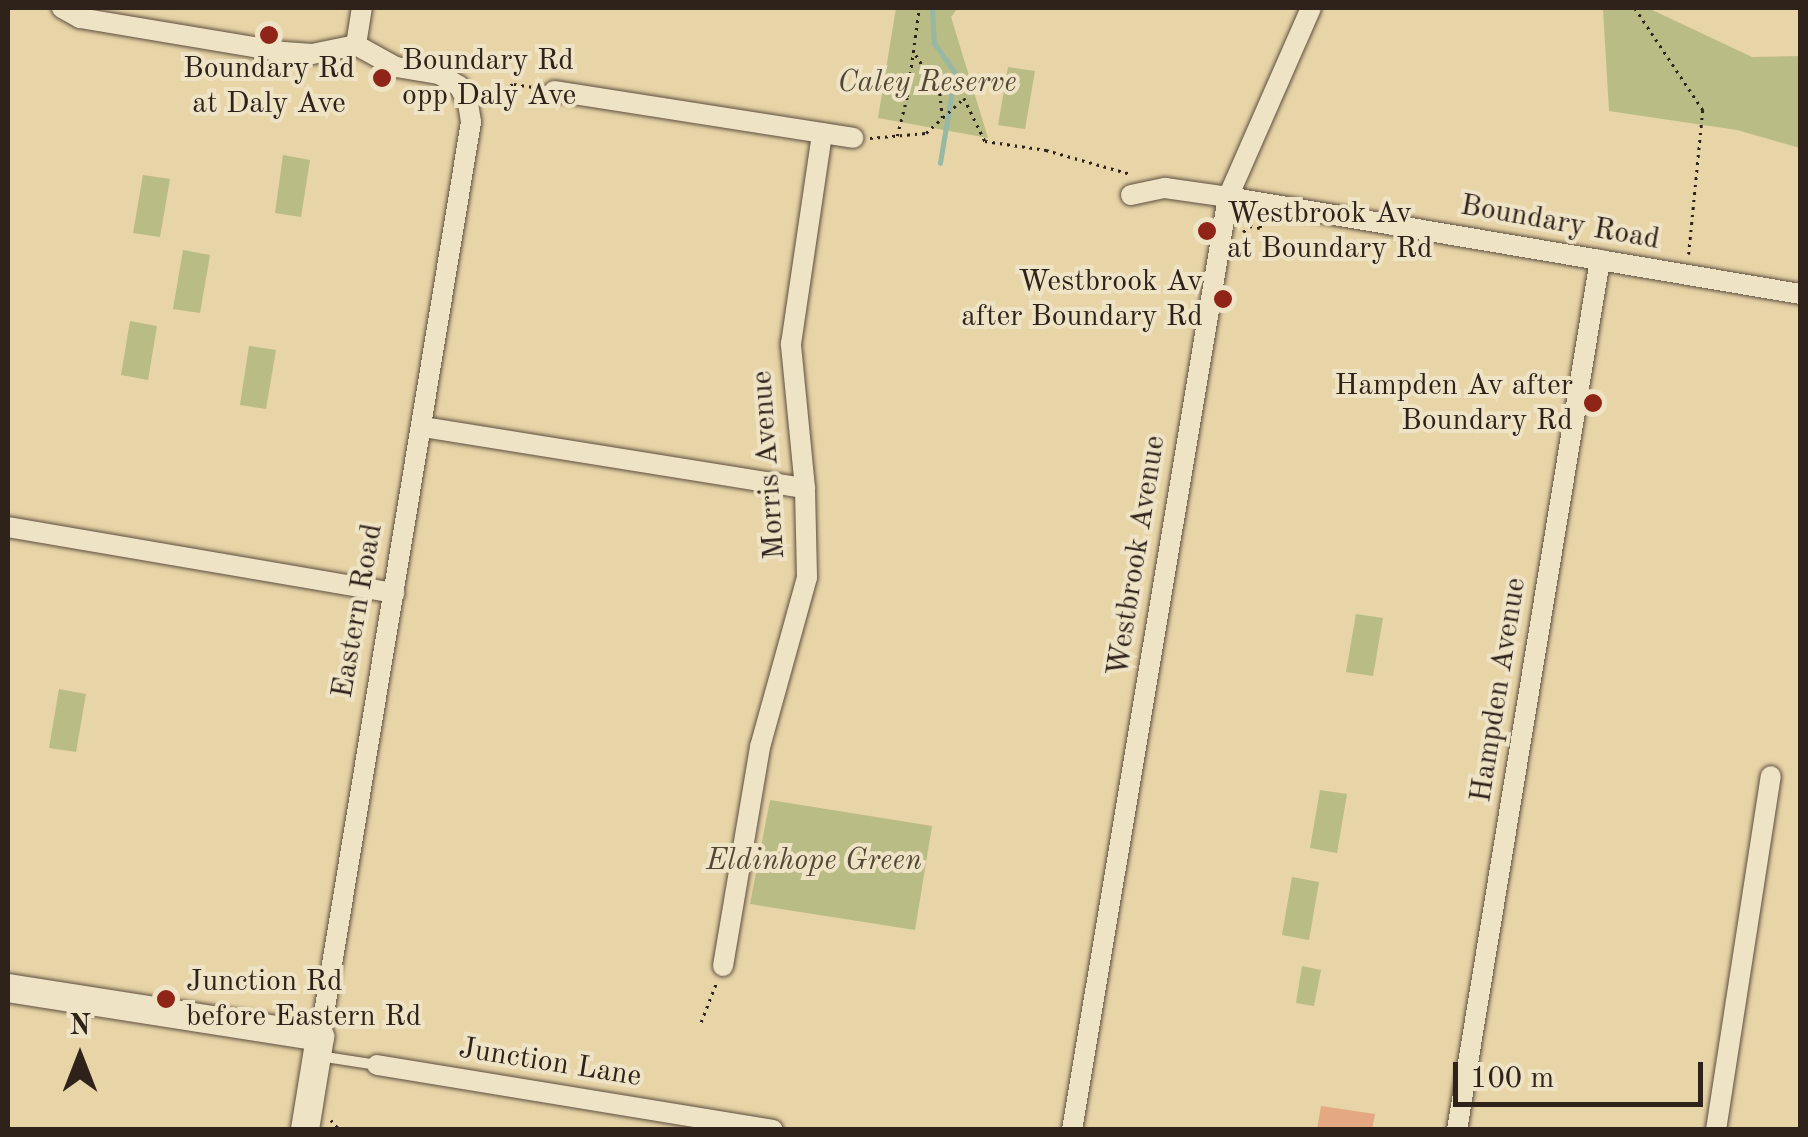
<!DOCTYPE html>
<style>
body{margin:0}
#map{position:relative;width:1808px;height:1137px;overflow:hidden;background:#e7d4a7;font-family:"Old Standard TT",serif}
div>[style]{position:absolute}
.green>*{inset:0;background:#b9bc84}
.stream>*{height:5px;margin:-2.5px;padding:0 2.5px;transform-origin:2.5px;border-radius:2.5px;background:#97b8a5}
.building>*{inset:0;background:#e4a882}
.path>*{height:2.5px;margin-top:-1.25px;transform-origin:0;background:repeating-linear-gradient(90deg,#2f221b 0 2.5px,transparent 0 7.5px)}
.roads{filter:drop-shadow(0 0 2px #5d4e3e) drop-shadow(0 0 2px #5d4e3e)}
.service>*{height:10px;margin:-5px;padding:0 5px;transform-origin:5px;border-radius:5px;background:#efe3c6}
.minor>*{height:20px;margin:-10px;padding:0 10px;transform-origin:10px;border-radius:10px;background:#efe3c6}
.secondary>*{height:28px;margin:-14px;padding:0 14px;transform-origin:14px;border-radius:14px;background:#efe3c6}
.dots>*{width:28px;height:28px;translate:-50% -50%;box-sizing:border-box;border:5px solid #efe3c6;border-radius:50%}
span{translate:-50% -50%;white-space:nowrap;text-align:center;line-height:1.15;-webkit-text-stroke:8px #efe3c6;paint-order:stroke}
.poi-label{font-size:30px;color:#2f221b}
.left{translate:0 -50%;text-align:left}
.right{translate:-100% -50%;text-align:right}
.park-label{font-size:30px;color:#524835;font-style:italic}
.street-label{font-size:30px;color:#2f221b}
.frame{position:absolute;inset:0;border:10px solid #2f221b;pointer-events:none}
.north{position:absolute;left:30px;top:1007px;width:100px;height:100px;-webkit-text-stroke:8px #efe3c6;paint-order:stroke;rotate:0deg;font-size:28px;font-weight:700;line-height:40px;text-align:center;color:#2f221b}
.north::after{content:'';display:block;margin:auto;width:35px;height:45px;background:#2f221b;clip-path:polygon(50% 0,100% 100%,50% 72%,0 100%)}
.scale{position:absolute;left:1453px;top:1062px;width:250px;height:45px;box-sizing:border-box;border:5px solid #2f221b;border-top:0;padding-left:12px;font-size:30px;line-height:35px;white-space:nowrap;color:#2f221b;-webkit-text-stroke:8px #efe3c6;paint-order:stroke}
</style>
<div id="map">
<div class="green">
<i style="clip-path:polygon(896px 8px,958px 8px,951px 17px,988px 138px,878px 118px)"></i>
<i style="clip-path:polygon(1648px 8px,1752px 57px,1800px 56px,1800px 148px,1737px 130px,1609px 111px,1603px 9px)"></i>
<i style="clip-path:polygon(1008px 67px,1035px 71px,1025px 129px,998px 125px)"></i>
<i style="clip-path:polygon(283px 155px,310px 160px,301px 217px,275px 213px)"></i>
<i style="clip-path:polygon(143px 175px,170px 179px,160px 237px,133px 233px)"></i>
<i style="clip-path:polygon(183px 250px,210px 255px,200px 313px,173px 309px)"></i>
<i style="clip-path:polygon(130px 321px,157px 326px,148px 380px,121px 375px)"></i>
<i style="clip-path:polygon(249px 346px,276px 350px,266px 409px,240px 405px)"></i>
<i style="clip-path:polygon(1356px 614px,1383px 618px,1373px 676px,1346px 672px)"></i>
<i style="clip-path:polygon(59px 689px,86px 694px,76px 752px,49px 748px)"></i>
<i style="clip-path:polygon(1320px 790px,1347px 794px,1337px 853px,1310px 848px)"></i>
<i style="clip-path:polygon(770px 800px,932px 826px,915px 930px,750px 904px)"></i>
<i style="clip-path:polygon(1292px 877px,1319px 882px,1309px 940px,1282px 935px)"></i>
<i style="clip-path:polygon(1302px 966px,1321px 970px,1314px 1006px,1296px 1003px)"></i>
</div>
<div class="stream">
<i style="left:932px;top:8px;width:35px;rotate:87deg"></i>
<i style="left:934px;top:43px;width:37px;rotate:55deg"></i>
<i style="left:955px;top:73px;width:91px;rotate:99.5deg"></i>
</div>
<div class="building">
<i style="clip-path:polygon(1321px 1106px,1375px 1114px,1372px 1130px,1317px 1130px)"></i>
</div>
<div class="path">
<i style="left:1635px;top:8px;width:123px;rotate:56.3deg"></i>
<i style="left:1703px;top:110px;width:145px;rotate:95.6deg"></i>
<i style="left:916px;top:55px;width:45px;rotate:57.7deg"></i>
<i style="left:940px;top:93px;width:27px;rotate:84deg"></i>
<i style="left:483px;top:97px;width:34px;rotate:-23deg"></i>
<i style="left:514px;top:84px;width:24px;rotate:9deg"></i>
<i style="left:897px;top:136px;width:40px;rotate:-75.6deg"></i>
<i style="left:907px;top:97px;width:90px;rotate:-82.3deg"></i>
<i style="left:870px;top:138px;width:56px;rotate:-5.1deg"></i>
<i style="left:926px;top:133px;width:52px;rotate:-42.6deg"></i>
<i style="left:964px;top:98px;width:48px;rotate:64deg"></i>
<i style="left:985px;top:141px;width:62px;rotate:8.4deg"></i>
<i style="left:1046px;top:150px;width:88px;rotate:15.8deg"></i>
<i style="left:1243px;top:232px;width:9px;rotate:-41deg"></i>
<i style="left:1250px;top:226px;width:10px;rotate:11deg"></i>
<i style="left:1260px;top:228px;width:7px;rotate:-82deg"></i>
<i style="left:701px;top:1022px;width:44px;rotate:-68.7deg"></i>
<i style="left:331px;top:1120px;width:13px;rotate:48deg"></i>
</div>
<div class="roads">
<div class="service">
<i style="left:319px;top:1056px;width:59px;rotate:8.8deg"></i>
</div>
<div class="minor">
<i style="left:62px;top:8px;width:21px;rotate:29deg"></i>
<i style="left:80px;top:18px;width:207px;rotate:9.5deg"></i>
<i style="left:284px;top:52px;width:28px;rotate:4deg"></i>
<i style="left:312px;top:54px;width:45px;rotate:-11.6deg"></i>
<i style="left:356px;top:45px;width:46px;rotate:28.8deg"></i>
<i style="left:396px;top:67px;width:44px;rotate:9.2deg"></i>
<i style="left:439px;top:74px;width:23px;rotate:31deg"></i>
<i style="left:459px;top:86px;width:19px;rotate:62deg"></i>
<i style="left:468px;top:103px;width:19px;rotate:81deg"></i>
<i style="left:471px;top:122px;width:927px;rotate:99.37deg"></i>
<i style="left:356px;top:45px;width:37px;rotate:-81deg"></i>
<i style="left:554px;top:91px;width:303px;rotate:8.9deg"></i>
<i style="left:1131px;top:195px;width:35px;rotate:-12deg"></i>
<i style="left:1165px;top:188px;width:64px;rotate:8.1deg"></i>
<i style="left:1228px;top:197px;width:580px;rotate:9.62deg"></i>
<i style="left:423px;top:427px;width:387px;rotate:9.1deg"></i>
<i style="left:8px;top:527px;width:392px;rotate:9.7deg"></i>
<i style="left:723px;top:966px;width:222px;rotate:-80.4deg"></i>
<i style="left:760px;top:747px;width:176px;rotate:-74.5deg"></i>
<i style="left:807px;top:577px;width:89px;rotate:-91.3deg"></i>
<i style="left:805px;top:488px;width:145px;rotate:-95.6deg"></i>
<i style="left:791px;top:344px;width:213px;rotate:-81.6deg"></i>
<i style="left:377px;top:1065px;width:401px;rotate:9.3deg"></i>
<i style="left:1072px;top:1130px;width:946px;rotate:-80.51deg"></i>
<i style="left:1228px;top:197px;width:206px;rotate:-66.3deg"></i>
<i style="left:1457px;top:1130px;width:882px;rotate:-80.67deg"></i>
<i style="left:1716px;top:1130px;width:358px;rotate:-81.2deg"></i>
</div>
<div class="secondary">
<i style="left:8px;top:988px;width:316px;rotate:8.9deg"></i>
<i style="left:320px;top:1037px;width:94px;rotate:99.2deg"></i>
</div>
</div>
<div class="dots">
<i style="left:269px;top:35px;background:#8f2418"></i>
<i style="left:382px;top:78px;background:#8f2418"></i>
<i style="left:1207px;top:231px;background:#8f2418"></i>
<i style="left:1223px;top:299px;background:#8f2418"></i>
<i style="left:1593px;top:403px;background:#8f2418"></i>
<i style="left:166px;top:999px;background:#8f2418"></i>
</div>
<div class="poi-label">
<span class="left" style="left:402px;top:78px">Boundary Rd<br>opp Daly Ave</span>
<span style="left:269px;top:86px">Boundary Rd<br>at Daly Ave</span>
<span class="left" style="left:1227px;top:231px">Westbrook Av<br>at Boundary Rd</span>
<span class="right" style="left:1203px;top:299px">Westbrook Av<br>after Boundary Rd</span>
<span class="right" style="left:1573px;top:403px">Hampden Av after<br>Boundary Rd</span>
<span class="left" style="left:186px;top:999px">Junction Rd<br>before Eastern Rd</span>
</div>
<div class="park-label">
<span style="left:927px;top:83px">Caley Reserve</span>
<span style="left:814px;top:861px">Eldinhope Green</span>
</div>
<div class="street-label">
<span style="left:1560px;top:223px;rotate:10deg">Boundary Road</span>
<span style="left:769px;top:465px;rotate:-94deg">Morris Avenue</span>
<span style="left:1137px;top:556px;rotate:-81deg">Westbrook Avenue</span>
<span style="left:358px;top:611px;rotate:-80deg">Eastern Road</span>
<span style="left:1499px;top:690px;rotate:-81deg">Hampden Avenue</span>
<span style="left:550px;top:1063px;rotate:9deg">Junction Lane</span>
</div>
<div class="frame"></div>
<div class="north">N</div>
<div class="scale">100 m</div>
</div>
